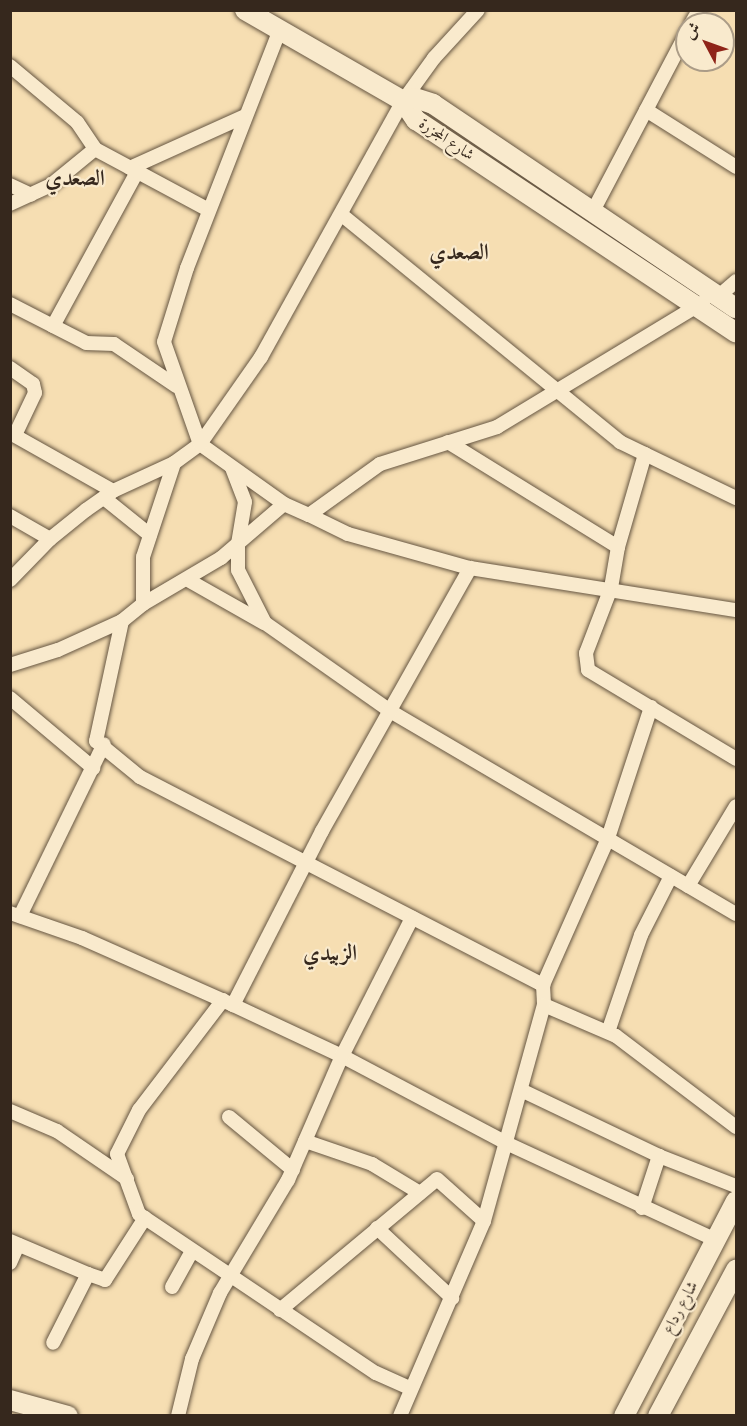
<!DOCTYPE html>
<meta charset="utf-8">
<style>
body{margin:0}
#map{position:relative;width:747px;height:1426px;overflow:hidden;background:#f6deb2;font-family:"IM FELL English",Amiri,serif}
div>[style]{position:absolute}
.roads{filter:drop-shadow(0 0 2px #665642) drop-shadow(0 0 2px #665642)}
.street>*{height:14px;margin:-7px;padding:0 7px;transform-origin:7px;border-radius:7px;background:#f9eacd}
.secondary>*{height:20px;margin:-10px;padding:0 10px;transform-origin:10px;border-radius:10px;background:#f9eacd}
span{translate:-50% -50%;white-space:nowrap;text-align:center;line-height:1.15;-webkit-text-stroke:4.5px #f9eacd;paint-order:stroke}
.street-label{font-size:16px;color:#36281d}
.district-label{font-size:22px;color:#36281d;font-weight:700}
.frame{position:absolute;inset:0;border:12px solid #36281d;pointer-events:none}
.north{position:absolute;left:675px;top:12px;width:60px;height:60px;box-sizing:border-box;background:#f9eacd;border:2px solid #ab9c87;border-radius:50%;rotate:311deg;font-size:16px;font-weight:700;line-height:24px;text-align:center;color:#36281d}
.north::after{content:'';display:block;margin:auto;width:21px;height:27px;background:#8f2418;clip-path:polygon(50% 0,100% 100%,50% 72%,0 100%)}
</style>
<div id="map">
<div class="roads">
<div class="street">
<i style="left:691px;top:24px;width:16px;rotate:-60deg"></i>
<i style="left:279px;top:32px;width:253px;rotate:111.3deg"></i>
<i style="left:187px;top:268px;width:77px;rotate:107.3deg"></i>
<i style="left:164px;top:342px;width:108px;rotate:70.6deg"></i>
<i style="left:200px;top:444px;width:103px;rotate:35.5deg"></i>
<i style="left:10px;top:66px;width:87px;rotate:39.9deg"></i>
<i style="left:77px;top:122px;width:32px;rotate:56deg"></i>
<i style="left:646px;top:110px;width:107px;rotate:32.3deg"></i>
<i style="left:130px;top:168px;width:126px;rotate:-24.3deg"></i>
<i style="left:137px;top:172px;width:175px;rotate:118.6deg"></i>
<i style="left:53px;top:326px;width:37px;rotate:27deg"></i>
<i style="left:86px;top:343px;width:28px;rotate:2deg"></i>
<i style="left:114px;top:344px;width:75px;rotate:34.1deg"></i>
<i style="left:10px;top:185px;width:23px;rotate:25deg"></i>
<i style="left:10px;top:204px;width:45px;rotate:-24.9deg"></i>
<i style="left:51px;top:185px;width:57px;rotate:-39.3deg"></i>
<i style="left:95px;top:149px;width:129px;rotate:28.2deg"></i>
<i style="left:593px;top:211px;width:202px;rotate:-62.3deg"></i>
<i style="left:342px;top:215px;width:359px;rotate:39.2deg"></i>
<i style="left:620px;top:442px;width:129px;rotate:25.8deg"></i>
<i style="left:719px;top:296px;width:23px;rotate:-41deg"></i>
<i style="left:10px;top:304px;width:48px;rotate:27.1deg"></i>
<i style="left:10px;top:368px;width:28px;rotate:35deg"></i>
<i style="left:33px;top:384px;width:9px;rotate:77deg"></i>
<i style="left:35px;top:393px;width:47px;rotate:115.5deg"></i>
<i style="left:10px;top:433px;width:118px;rotate:29.4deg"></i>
<i style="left:448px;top:442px;width:200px;rotate:31.7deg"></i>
<i style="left:618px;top:547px;width:97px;rotate:-73.8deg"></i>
<i style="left:232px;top:468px;width:36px;rotate:69deg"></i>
<i style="left:245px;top:502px;width:43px;rotate:99.5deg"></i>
<i style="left:238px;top:544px;width:26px;rotate:90deg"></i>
<i style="left:238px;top:570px;width:59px;rotate:63deg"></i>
<i style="left:265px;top:623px;width:153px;rotate:35.1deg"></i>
<i style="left:390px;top:711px;width:401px;rotate:30.4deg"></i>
<i style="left:104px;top:498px;width:59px;rotate:38.8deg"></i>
<i style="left:309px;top:515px;width:43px;rotate:26deg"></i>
<i style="left:348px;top:534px;width:127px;rotate:15.6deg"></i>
<i style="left:470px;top:568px;width:269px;rotate:9deg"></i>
<i style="left:10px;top:516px;width:46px;rotate:29.9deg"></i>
<i style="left:618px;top:547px;width:42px;rotate:99.7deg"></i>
<i style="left:611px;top:588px;width:70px;rotate:111deg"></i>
<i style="left:586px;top:653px;width:17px;rotate:83deg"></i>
<i style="left:588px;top:670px;width:173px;rotate:31deg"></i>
<i style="left:10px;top:580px;width:57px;rotate:-45.7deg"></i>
<i style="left:50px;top:539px;width:46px;rotate:-38.9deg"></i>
<i style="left:86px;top:510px;width:33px;rotate:-35deg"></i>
<i style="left:113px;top:491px;width:67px;rotate:-24.7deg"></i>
<i style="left:174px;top:463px;width:32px;rotate:-36deg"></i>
<i style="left:200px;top:444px;width:106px;rotate:-55deg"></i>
<i style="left:261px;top:357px;width:293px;rotate:-61deg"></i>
<i style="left:403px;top:101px;width:53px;rotate:-54.2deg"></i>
<i style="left:434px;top:58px;width:65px;rotate:-47.5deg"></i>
<i style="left:188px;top:580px;width:87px;rotate:29.5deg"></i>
<i style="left:143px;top:604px;width:47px;rotate:-90deg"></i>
<i style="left:143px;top:557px;width:99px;rotate:-71.7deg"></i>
<i style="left:122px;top:621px;width:123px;rotate:102.2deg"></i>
<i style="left:96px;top:741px;width:57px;rotate:39.3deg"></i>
<i style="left:140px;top:777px;width:454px;rotate:27.3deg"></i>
<i style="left:543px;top:985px;width:20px;rotate:87deg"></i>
<i style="left:544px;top:1005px;width:78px;rotate:23.3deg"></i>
<i style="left:616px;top:1036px;width:151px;rotate:37.2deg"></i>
<i style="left:10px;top:665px;width:50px;rotate:-17.4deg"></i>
<i style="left:58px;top:650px;width:70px;rotate:-24.4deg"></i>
<i style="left:122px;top:621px;width:27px;rotate:-39deg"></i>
<i style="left:143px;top:604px;width:91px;rotate:-30.5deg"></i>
<i style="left:221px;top:558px;width:83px;rotate:-40.6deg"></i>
<i style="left:284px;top:504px;width:27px;rotate:24deg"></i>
<i style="left:309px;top:515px;width:87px;rotate:-35.7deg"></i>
<i style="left:380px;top:464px;width:123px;rotate:-17.5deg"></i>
<i style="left:497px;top:427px;width:241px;rotate:-31.2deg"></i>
<i style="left:10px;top:698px;width:109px;rotate:40.1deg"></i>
<i style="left:688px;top:886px;width:93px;rotate:-59deg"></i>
<i style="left:10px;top:913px;width:76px;rotate:19.1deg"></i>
<i style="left:82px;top:938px;width:165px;rotate:23.9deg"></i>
<i style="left:233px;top:1005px;width:120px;rotate:25.1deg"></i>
<i style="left:342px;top:1056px;width:186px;rotate:27.9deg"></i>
<i style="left:506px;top:1143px;width:231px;rotate:24.8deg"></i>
<i style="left:20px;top:916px;width:191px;rotate:-64deg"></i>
<i style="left:543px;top:985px;width:161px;rotate:-66.1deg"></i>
<i style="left:608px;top:838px;width:138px;rotate:-71.8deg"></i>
<i style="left:223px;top:1000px;width:138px;rotate:127.4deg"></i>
<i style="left:139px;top:1110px;width:49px;rotate:116.6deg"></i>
<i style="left:117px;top:1154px;width:64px;rotate:69.9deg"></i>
<i style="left:139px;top:1214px;width:285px;rotate:33.9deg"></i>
<i style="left:376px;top:1373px;width:37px;rotate:24deg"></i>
<i style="left:233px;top:1005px;width:195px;rotate:-62.9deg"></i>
<i style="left:322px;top:831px;width:302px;rotate:-60.6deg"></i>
<i style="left:608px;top:1032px;width:102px;rotate:-71.2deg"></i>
<i style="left:641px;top:935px;width:66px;rotate:-63deg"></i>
<i style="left:523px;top:1091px;width:151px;rotate:25.5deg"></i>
<i style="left:659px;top:1156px;width:83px;rotate:21.3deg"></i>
<i style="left:10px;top:1111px;width:51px;rotate:23.1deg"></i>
<i style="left:57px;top:1131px;width:85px;rotate:34.4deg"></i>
<i style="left:229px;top:1117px;width:83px;rotate:39.6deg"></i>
<i style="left:305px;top:1141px;width:71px;rotate:18.9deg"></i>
<i style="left:372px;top:1164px;width:56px;rotate:31.1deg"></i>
<i style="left:642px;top:1208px;width:55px;rotate:-71.9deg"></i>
<i style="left:377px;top:1228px;width:103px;rotate:43deg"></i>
<i style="left:10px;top:1241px;width:85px;rotate:22.9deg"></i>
<i style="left:88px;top:1274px;width:77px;rotate:116.9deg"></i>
<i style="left:10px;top:1263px;width:20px;rotate:-66deg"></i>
<i style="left:88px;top:1274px;width:18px;rotate:19deg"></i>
<i style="left:105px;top:1280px;width:74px;rotate:-57.2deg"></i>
<i style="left:172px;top:1287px;width:41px;rotate:-60.9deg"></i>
<i style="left:280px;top:1310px;width:204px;rotate:-39.8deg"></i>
<i style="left:437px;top:1179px;width:63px;rotate:41.8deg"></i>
<i style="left:178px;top:1416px;width:59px;rotate:-76.2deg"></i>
<i style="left:192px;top:1359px;width:72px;rotate:-67deg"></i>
<i style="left:220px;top:1293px;width:132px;rotate:-59deg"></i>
<i style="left:288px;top:1180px;width:135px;rotate:-66.5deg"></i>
<i style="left:342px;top:1056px;width:155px;rotate:-63.1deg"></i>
<i style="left:400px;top:1416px;width:212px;rotate:-66.7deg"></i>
<i style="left:484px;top:1221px;width:224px;rotate:-74.5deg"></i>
</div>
<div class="secondary">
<i style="left:245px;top:10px;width:182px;rotate:29.9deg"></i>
<i style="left:403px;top:101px;width:23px;rotate:56deg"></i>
<i style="left:416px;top:120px;width:384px;rotate:33.6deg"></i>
<i style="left:403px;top:101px;width:12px;rotate:-14deg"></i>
<i style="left:415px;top:98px;width:19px;rotate:18deg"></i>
<i style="left:433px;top:104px;width:365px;rotate:34deg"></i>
<i style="left:10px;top:1400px;width:60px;rotate:15.4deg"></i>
<i style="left:624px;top:1416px;width:242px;rotate:-62.5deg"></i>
<i style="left:658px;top:1416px;width:166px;rotate:-61.9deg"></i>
</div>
</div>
<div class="street-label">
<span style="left:446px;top:140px;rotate:34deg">شارع المجزرة</span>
<span style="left:681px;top:1308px;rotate:-62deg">شارع رداع</span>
</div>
<div class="district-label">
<span style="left:75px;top:180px">الصعدي</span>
<span style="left:459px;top:254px">الصعدي</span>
<span style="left:330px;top:955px">الزبيدي</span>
</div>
<div class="frame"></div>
<div class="north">ش</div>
</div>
